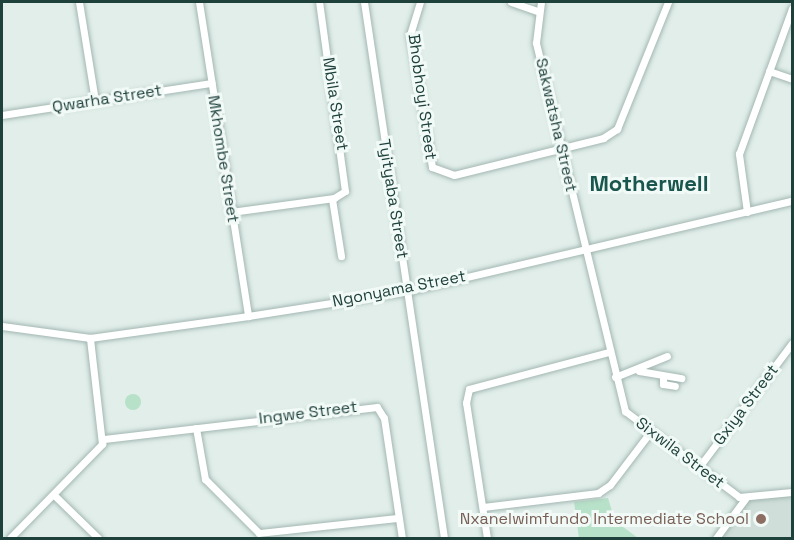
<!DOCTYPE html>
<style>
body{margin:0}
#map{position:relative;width:794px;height:540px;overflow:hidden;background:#e1eeea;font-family:"Space Grotesk",sans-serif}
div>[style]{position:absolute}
.built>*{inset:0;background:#cfded9}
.green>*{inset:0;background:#b7e1c8}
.round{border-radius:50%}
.roads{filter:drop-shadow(0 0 2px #a3b7b2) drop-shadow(0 0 2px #a3b7b2)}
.minor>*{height:7px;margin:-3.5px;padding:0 3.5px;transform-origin:3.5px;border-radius:3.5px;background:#fff}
.dots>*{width:16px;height:16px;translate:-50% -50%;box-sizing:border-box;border:3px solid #f2faf7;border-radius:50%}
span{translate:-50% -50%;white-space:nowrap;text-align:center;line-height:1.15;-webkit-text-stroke:6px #f2faf7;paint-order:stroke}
.street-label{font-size:16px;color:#1f413c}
.education-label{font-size:16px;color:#785e54}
.right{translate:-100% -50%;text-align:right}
.district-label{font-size:22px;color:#18564e;font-weight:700}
.frame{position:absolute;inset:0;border:3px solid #1f413c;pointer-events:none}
</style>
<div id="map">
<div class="built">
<i style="clip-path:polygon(792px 492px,792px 538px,716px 538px,745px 499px)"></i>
</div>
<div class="green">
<i class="round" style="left:125px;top:394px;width:16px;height:16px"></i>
<i style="clip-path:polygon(608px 498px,615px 521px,638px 538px,579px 538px,574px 502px)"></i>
</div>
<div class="roads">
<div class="minor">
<i style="left:79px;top:2px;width:100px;rotate:80.8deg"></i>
<i style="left:199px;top:2px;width:318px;rotate:81.1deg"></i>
<i style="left:364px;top:2px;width:542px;rotate:81.51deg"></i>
<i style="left:420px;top:2px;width:34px;rotate:107deg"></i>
<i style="left:410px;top:34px;width:135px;rotate:80.6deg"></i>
<i style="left:432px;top:167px;width:23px;rotate:20deg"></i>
<i style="left:454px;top:175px;width:154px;rotate:-13.9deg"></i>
<i style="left:603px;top:138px;width:17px;rotate:-33deg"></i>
<i style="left:617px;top:129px;width:137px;rotate:-68.1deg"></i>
<i style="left:511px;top:2px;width:28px;rotate:19deg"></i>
<i style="left:541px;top:2px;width:41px;rotate:97deg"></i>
<i style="left:536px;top:43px;width:379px;rotate:76.4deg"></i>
<i style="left:625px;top:411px;width:143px;rotate:37deg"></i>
<i style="left:739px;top:497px;width:53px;rotate:-5.4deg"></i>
<i style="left:769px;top:71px;width:24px;rotate:19deg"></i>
<i style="left:2px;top:115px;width:212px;rotate:-8.7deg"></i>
<i style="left:332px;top:199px;width:58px;rotate:81deg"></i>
<i style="left:231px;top:212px;width:104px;rotate:-7.7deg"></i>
<i style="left:334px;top:198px;width:13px;rotate:-32deg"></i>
<i style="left:345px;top:191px;width:191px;rotate:-97.8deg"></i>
<i style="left:747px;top:212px;width:59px;rotate:-97.9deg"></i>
<i style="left:739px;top:154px;width:155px;rotate:-70deg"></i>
<i style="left:2px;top:326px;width:89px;rotate:7.8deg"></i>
<i style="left:90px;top:338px;width:160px;rotate:-7.9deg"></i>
<i style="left:248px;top:316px;width:161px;rotate:-8.9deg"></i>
<i style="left:407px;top:291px;width:395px;rotate:-13.2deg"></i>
<i style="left:639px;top:371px;width:43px;rotate:9.5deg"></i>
<i style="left:663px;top:376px;width:8px;rotate:90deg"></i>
<i style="left:663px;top:384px;width:12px;rotate:9deg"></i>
<i style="left:615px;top:377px;width:56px;rotate:-22deg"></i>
<i style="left:196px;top:428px;width:52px;rotate:80deg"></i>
<i style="left:205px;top:479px;width:76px;rotate:45deg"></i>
<i style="left:259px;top:533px;width:140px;rotate:-6.2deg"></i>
<i style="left:104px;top:439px;width:275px;rotate:-6.7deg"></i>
<i style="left:377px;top:407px;width:13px;rotate:58deg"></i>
<i style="left:384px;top:418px;width:121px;rotate:81.5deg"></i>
<i style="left:699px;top:467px;width:155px;rotate:-53.1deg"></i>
<i style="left:54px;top:495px;width:62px;rotate:44.3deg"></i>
<i style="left:483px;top:507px;width:116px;rotate:-6.9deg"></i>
<i style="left:598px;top:493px;width:14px;rotate:-34deg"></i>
<i style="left:610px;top:485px;width:68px;rotate:-52.8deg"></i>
<i style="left:10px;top:538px;width:132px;rotate:-45.6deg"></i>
<i style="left:102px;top:444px;width:107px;rotate:-96.5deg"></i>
<i style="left:487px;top:538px;width:137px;rotate:-98.8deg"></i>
<i style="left:466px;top:403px;width:14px;rotate:-78deg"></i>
<i style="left:469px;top:389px;width:145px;rotate:-14.8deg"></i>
<i style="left:716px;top:538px;width:49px;rotate:-53.4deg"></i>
</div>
</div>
<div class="dots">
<i style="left:761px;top:519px;background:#8d6e63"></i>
</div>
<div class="street-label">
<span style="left:422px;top:97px;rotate:82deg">Bhobhoyi Street</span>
<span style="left:107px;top:99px;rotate:-9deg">Qwarha Street</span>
<span style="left:335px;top:104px;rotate:81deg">Mbila Street</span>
<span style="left:556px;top:125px;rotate:77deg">Sakwatsha Street</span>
<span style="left:223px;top:159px;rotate:81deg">Mkhombe Street</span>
<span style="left:393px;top:199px;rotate:81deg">Tyityaba Street</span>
<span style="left:399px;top:289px;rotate:-11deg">Ngonyama Street</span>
<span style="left:746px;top:405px;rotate:-53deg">Gxiya Street</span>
<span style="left:308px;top:413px;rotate:-7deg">Ingwe Street</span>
<span style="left:680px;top:453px;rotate:37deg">Sixwila Street</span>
</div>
<div class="education-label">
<span class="right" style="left:749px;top:519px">Nxanelwimfundo Intermediate School</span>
</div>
<div class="district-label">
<span style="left:649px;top:184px">Motherwell</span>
</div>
<div class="frame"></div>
</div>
